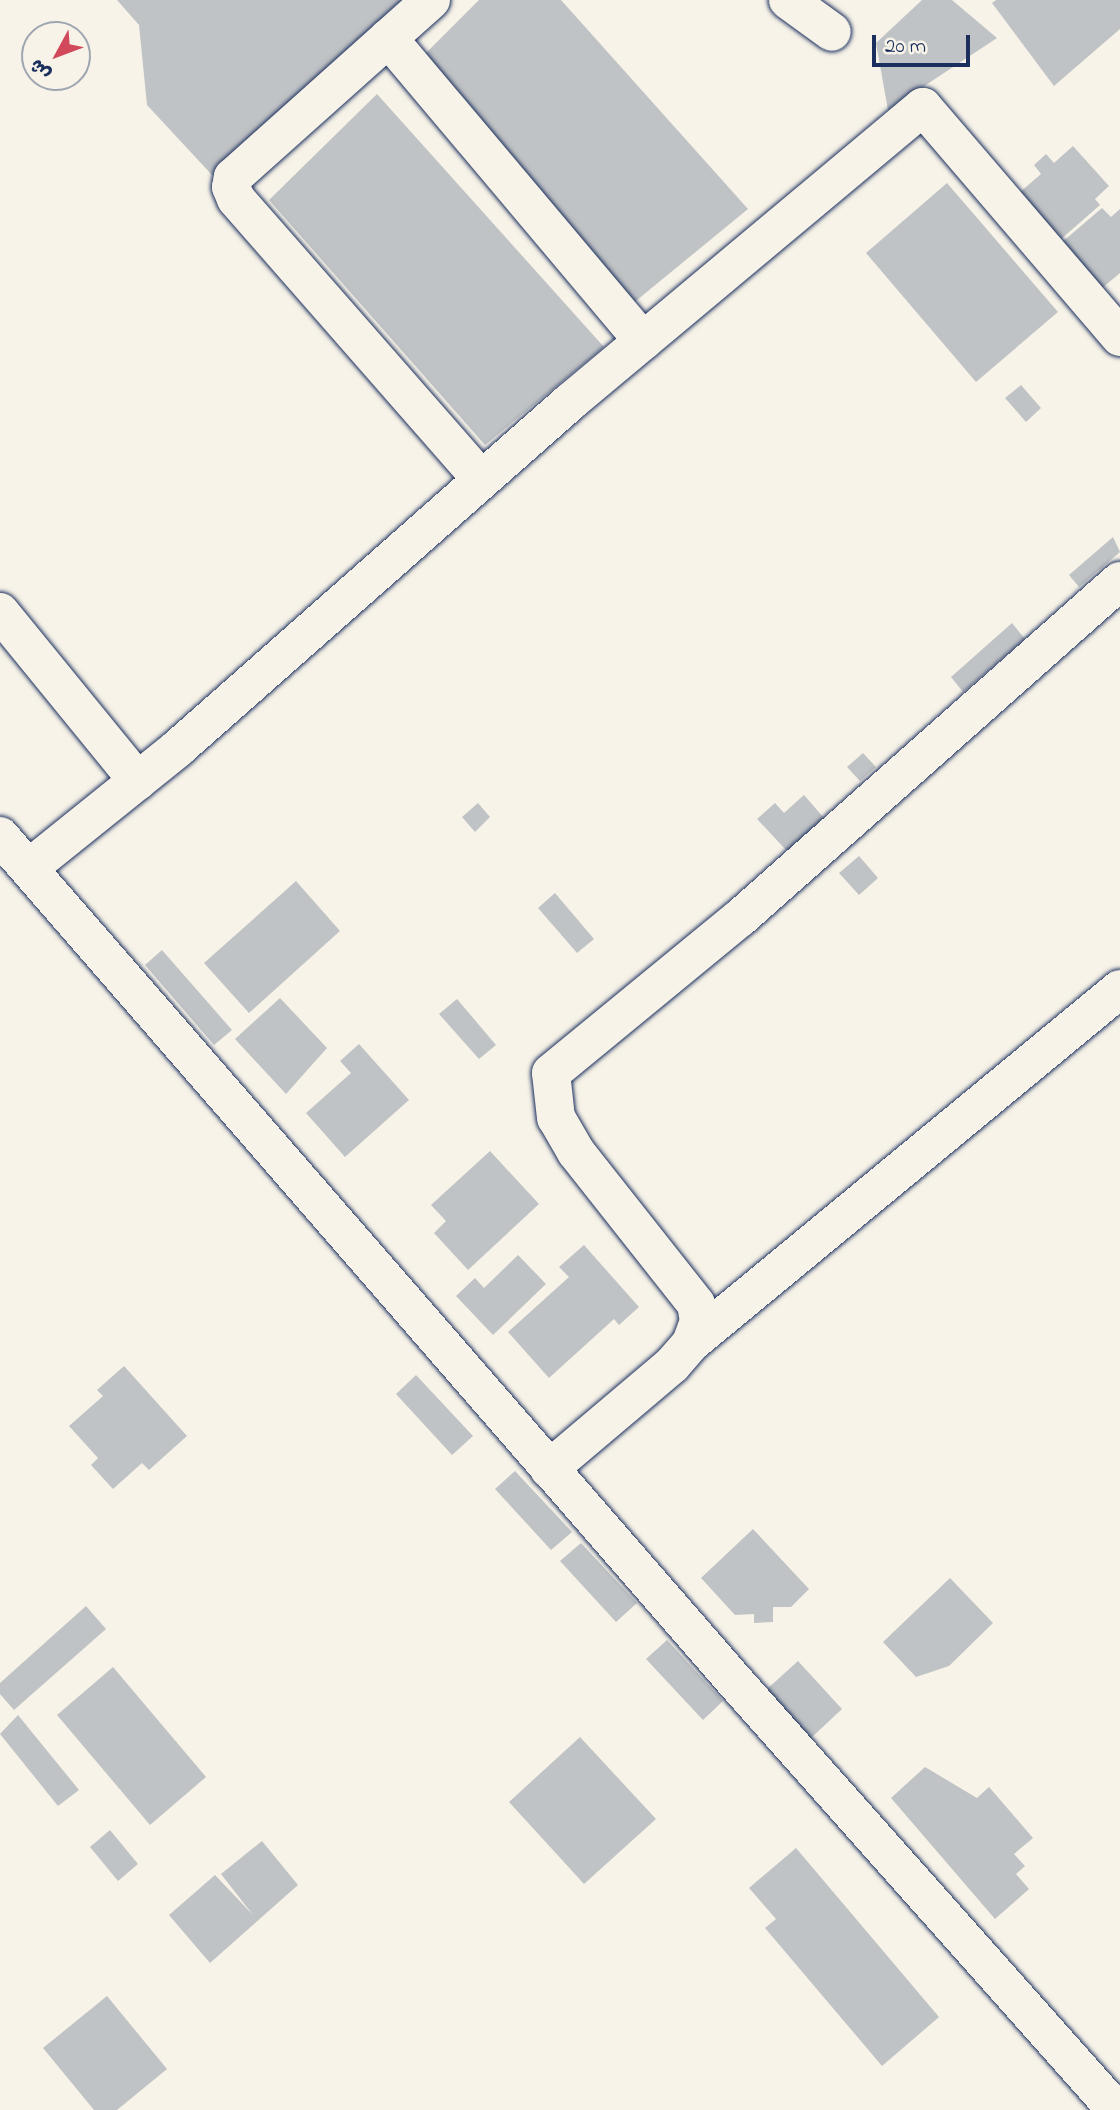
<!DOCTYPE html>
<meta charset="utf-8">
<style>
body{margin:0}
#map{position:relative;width:1120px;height:2110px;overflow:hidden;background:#f7f3e8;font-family:"Indie Flower","Playpen Sans Arabic",sans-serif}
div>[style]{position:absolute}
.building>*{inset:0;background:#c0c3c5}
.roads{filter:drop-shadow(0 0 2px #1b2f5e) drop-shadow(0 0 2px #1b2f5e)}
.minor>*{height:38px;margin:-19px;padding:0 19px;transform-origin:19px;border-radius:19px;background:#f7f3e8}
.secondary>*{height:38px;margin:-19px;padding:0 19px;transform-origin:19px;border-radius:19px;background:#f7f3e8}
span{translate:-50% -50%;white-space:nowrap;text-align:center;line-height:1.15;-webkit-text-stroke:5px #f7f3e8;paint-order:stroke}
.north{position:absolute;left:21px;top:21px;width:70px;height:70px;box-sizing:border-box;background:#f7f3e8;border:2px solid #9fa5b1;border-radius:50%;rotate:229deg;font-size:19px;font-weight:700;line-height:28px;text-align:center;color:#1b2f5e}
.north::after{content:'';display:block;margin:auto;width:24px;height:32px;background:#d1495b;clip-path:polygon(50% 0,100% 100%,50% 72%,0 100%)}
.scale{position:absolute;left:872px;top:35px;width:98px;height:32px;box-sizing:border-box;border:4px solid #1b2f5e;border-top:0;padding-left:9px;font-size:21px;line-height:24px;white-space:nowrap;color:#1b2f5e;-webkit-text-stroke:5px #f7f3e8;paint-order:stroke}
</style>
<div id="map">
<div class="building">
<i style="clip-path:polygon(117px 0,406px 0,212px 175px,147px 105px,139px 25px)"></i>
<i style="clip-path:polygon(479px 0,561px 0,748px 209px,620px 314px,412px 67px)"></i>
<i style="clip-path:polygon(922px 0,952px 0,997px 38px,888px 110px,876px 43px)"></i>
<i style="clip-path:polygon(996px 0,1120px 0,1120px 29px,1054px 86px,992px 3px)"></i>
<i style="clip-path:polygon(377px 94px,604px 347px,485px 445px,269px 200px)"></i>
<i style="clip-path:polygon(1073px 146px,1109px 186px,1095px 199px,1100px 205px,1060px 240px,1019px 193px,1041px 174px,1034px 165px,1046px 154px,1054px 163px)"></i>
<i style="clip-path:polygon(947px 183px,1058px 312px,976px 382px,866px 253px)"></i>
<i style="clip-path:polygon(1102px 208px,1111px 217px,1120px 209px,1120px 273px,1101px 289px,1061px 243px)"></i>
<i style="clip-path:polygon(1021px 385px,1041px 408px,1026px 422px,1005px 398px)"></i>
<i style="clip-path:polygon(1113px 537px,1120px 552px,1079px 587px,1069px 575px)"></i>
<i style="clip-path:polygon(1012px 623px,1025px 639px,963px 692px,951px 677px)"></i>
<i style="clip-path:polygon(863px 753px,876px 767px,860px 781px,847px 767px)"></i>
<i style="clip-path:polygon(804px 795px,824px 818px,787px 851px,757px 819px,775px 803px,784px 813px)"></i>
<i style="clip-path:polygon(478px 803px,490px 817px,475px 832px,462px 817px)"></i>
<i style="clip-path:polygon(859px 856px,878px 878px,859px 895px,839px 873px)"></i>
<i style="clip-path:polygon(296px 881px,340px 931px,249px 1013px,204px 963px)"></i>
<i style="clip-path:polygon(555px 893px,594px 939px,577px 953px,538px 908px)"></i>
<i style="clip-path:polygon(162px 950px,232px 1030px,214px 1045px,145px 965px)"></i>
<i style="clip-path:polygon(280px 998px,327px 1048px,286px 1094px,235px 1039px)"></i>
<i style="clip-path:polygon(457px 999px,496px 1045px,479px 1059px,439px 1014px)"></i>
<i style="clip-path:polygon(359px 1044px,409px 1100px,345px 1157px,306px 1113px,351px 1073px,340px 1061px)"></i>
<i style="clip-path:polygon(490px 1151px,539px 1204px,468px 1270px,434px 1233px,446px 1221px,431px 1205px)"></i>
<i style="clip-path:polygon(584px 1245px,639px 1307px,619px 1325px,614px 1319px,549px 1378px,508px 1332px,569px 1277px,559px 1267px)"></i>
<i style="clip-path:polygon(518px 1255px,546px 1284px,493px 1335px,456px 1296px,475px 1278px,484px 1288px)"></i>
<i style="clip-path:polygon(124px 1366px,187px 1436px,149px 1470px,142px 1463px,113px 1489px,91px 1465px,98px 1458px,69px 1426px,103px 1396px,97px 1390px)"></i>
<i style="clip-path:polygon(416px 1375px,473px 1436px,452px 1455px,396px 1394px)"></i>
<i style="clip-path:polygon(515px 1471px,572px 1532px,551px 1550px,495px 1489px)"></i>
<i style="clip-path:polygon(753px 1529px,809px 1589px,791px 1607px,773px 1607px,773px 1622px,754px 1623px,754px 1614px,735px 1615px,701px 1578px)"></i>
<i style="clip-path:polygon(581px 1543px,637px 1603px,616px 1622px,560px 1561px)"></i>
<i style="clip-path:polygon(950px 1578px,993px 1623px,949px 1666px,916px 1677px,883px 1642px)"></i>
<i style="clip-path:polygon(86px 1606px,106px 1629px,14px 1710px,0 1694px,0 1683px)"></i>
<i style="clip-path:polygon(667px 1640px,723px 1701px,703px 1720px,646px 1659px)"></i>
<i style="clip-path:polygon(798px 1661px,842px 1709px,811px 1738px,766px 1690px)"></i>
<i style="clip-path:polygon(113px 1667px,206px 1777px,150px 1825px,57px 1715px)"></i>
<i style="clip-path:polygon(18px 1715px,79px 1790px,58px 1806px,0 1734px)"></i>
<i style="clip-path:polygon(580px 1737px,656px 1819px,584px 1884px,509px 1802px)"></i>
<i style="clip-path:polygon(925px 1767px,977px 1798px,989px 1787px,1033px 1838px,1014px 1854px,1025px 1866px,1016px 1874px,1029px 1889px,995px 1919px,891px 1798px)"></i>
<i style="clip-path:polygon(110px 1830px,138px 1864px,118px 1881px,90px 1847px)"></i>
<i style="clip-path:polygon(262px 1841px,298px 1885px,210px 1963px,169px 1915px,215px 1875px,253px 1915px,221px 1874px)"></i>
<i style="clip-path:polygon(796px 1848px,939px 2017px,882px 2066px,765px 1928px,776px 1919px,749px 1888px)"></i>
<i style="clip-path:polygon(107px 1996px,167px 2069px,117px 2110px,94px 2110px,43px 2048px)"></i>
</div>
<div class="roads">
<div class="minor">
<i style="left:431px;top:0;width:266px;rotate:138.2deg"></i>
<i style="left:233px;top:177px;width:10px;rotate:101deg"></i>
<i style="left:231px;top:187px;width:13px;rotate:67deg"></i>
<i style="left:236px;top:199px;width:373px;rotate:48.8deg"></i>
<i style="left:788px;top:0;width:54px;rotate:36deg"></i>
<i style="left:388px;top:38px;width:396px;rotate:49.9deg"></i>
<i style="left:0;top:612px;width:218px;rotate:50.8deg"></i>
<i style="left:29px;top:868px;width:191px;rotate:-38.8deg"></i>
<i style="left:178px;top:748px;width:523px;rotate:-41.43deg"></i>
<i style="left:570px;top:402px;width:460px;rotate:-39.9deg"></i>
<i style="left:923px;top:107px;width:303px;rotate:49.4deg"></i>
<i style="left:691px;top:1343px;width:556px;rotate:-39.53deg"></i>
<i style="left:549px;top:1469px;width:161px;rotate:-40.2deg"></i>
<i style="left:672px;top:1365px;width:29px;rotate:-49deg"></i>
<i style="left:691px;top:1343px;width:23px;rotate:-70deg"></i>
<i style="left:699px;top:1321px;width:17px;rotate:-100deg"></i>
<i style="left:696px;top:1304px;width:194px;rotate:-128.3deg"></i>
<i style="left:576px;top:1152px;width:39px;rotate:-120deg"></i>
<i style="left:556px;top:1118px;width:45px;rotate:-96.3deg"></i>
<i style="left:551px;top:1073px;width:244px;rotate:-39.4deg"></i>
<i style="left:740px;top:918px;width:508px;rotate:-41.57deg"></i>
</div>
<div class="secondary">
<i style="left:0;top:836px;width:1114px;rotate:49deg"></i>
<i style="left:731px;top:1677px;width:579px;rotate:48.36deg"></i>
</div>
</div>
<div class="north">ش</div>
<div class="scale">20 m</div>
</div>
